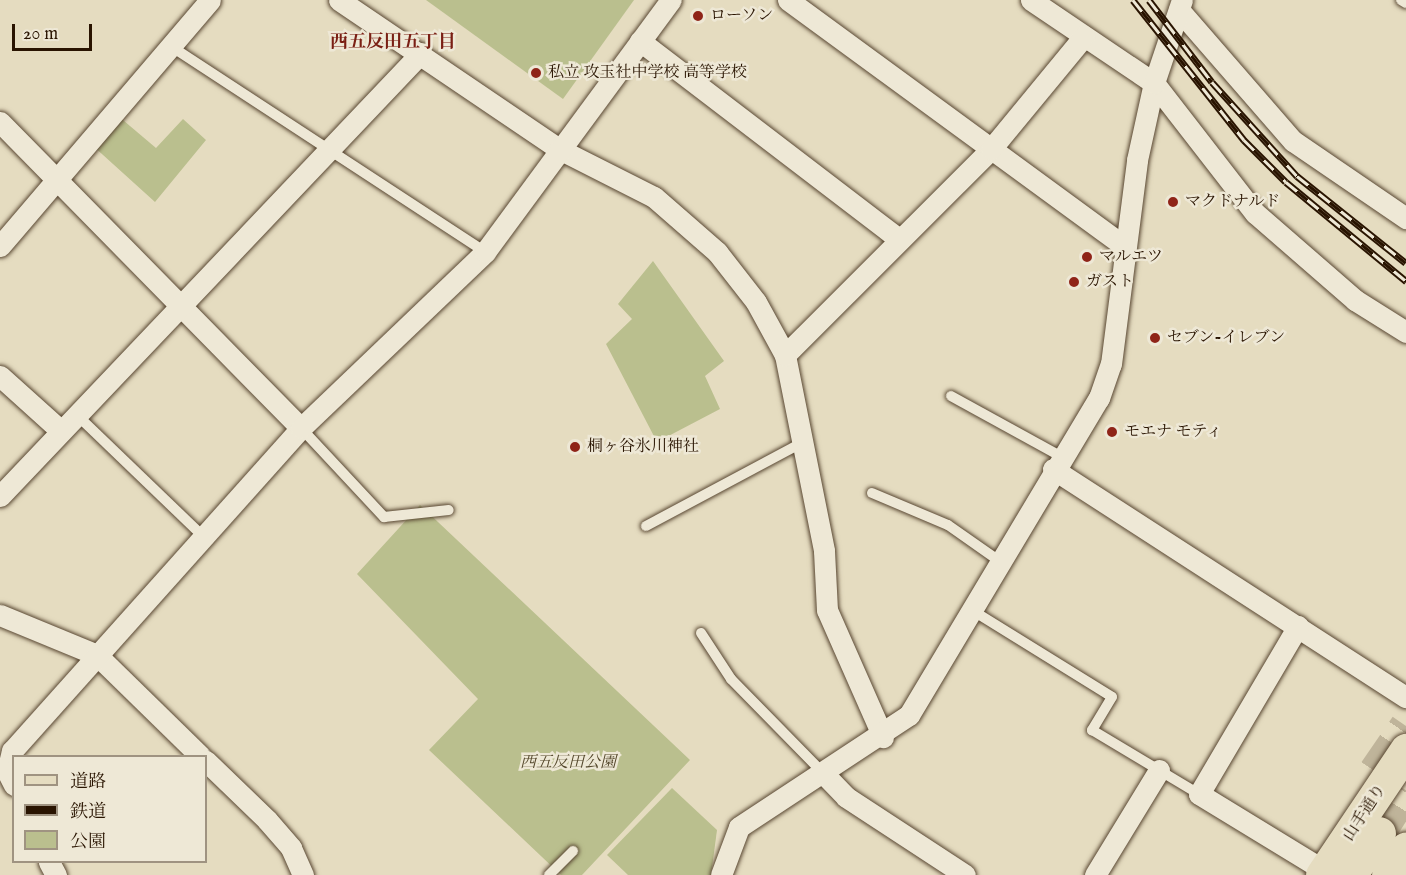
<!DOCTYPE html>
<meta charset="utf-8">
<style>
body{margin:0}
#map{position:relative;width:1406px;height:875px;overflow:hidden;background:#e5dcc0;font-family:"IM FELL English","Noto Serif JP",serif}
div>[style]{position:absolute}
.green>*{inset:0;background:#babf8e}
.highway-tunnel>*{height:33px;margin-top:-16.5px;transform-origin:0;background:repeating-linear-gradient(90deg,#bfb49a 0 33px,transparent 0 49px)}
.roads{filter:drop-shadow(0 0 2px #584631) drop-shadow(0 0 2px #584631)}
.lane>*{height:10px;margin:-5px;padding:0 5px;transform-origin:5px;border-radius:5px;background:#eee8d6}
.street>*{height:21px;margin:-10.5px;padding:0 10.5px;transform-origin:10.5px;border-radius:10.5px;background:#eee8d6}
.primary>*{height:33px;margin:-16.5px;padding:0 16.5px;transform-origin:16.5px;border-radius:16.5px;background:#e5dcc0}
.highway>*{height:33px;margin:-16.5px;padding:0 16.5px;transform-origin:16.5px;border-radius:16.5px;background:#e5dcc0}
.rail>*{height:7px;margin-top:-3.5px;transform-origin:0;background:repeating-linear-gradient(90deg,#eee8d6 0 14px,#291401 0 28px);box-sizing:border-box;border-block:2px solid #291401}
.dots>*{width:16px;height:16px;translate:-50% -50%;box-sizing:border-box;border:3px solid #eee8d6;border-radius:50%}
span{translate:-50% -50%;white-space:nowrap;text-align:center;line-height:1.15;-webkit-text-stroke:5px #eee8d6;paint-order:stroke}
.poi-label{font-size:16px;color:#291401}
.left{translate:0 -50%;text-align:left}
.park-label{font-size:16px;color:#54472b;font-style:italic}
.street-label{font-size:16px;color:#291401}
.neighbourhood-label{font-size:18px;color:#7a1f14;font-weight:700}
.legend{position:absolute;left:12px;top:755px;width:195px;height:108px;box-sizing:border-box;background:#eee8d6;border:2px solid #9f9381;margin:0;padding:8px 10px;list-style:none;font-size:18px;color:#291401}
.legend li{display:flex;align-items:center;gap:12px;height:30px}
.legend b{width:30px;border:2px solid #9f9381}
.scale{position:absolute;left:12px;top:24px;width:80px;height:27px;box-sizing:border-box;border:3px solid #291401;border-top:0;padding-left:8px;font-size:18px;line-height:21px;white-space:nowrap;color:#291401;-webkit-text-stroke:4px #eee8d6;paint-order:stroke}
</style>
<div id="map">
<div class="green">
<i style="clip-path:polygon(426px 0,634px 0,563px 99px)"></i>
<i style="clip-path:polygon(117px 115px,156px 148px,183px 119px,206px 140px,155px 202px,92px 145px)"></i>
<i style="clip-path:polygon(653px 261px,724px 361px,705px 376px,720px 409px,657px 442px,606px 344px,632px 319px,618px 304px)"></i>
<i style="clip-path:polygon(420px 505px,690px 760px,582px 875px,561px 875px,429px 750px,478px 699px,357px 574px)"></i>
<i style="clip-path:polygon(672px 788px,717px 830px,711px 875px,628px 875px,607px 855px)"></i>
</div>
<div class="highway-tunnel">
<i style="left:1375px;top:771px;width:55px;rotate:-55.4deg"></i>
<i style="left:1379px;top:833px;width:51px;rotate:-57.9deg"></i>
</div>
<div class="roads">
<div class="lane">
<i style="left:1401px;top:0;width:6px;rotate:31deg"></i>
<i style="left:169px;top:45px;width:378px;rotate:33.2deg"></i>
<i style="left:951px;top:396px;width:124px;rotate:28.8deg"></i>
<i style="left:77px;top:415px;width:178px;rotate:43.9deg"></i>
<i style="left:301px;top:428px;width:122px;rotate:47deg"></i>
<i style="left:384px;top:517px;width:65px;rotate:-6.1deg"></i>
<i style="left:872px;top:493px;width:82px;rotate:22.8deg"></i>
<i style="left:948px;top:525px;width:66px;rotate:35.1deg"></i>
<i style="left:646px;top:526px;width:178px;rotate:-28.1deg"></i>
<i style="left:975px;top:612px;width:161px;rotate:31.8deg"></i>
<i style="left:1112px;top:697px;width:39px;rotate:121deg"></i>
<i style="left:1092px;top:730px;width:125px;rotate:30.9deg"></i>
<i style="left:701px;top:633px;width:55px;rotate:56.9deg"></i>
<i style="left:731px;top:679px;width:132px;rotate:45.6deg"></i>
<i style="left:549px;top:875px;width:34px;rotate:-45deg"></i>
</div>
<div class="street">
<i style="left:339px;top:0;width:266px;rotate:34.1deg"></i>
<i style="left:559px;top:149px;width:106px;rotate:26.8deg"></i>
<i style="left:654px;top:197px;width:84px;rotate:41.1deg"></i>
<i style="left:717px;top:252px;width:63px;rotate:52deg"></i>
<i style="left:756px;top:302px;width:60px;rotate:61.3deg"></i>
<i style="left:785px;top:355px;width:200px;rotate:78.7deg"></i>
<i style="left:824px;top:551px;width:59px;rotate:87.1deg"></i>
<i style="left:827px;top:610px;width:139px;rotate:66.2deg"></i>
<i style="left:788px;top:0;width:415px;rotate:36.2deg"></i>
<i style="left:1031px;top:0;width:148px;rotate:34deg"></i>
<i style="left:1154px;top:83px;width:165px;rotate:52.2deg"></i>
<i style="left:1255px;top:213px;width:133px;rotate:41deg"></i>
<i style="left:1355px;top:300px;width:60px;rotate:32.1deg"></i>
<i style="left:1179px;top:10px;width:174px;rotate:49deg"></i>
<i style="left:1293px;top:141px;width:137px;rotate:34.3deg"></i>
<i style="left:640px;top:41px;width:327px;rotate:37.4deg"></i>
<i style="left:0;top:122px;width:429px;rotate:45.5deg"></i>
<i style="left:0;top:246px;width:323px;rotate:-49.5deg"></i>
<i style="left:785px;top:355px;width:291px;rotate:-45deg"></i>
<i style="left:991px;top:149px;width:146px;rotate:-50.5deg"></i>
<i style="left:0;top:376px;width:82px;rotate:42deg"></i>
<i style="left:1053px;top:469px;width:420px;rotate:32.9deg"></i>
<i style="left:0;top:496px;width:611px;rotate:-46.46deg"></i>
<i style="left:0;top:615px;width:105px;rotate:22.4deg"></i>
<i style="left:97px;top:655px;width:144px;rotate:44.4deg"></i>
<i style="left:1298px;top:626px;width:195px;rotate:120.5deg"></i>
<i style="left:1199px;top:794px;width:148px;rotate:31.4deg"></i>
<i style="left:206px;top:761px;width:85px;rotate:44deg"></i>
<i style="left:267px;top:820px;width:37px;rotate:49deg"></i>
<i style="left:291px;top:848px;width:30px;rotate:66deg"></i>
<i style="left:823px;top:773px;width:33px;rotate:46deg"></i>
<i style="left:846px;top:797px;width:142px;rotate:33.2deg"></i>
<i style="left:14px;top:785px;width:16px;rotate:-117deg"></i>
<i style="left:7px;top:771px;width:21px;rotate:-76deg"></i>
<i style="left:12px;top:751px;width:433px;rotate:-48.2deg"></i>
<i style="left:301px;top:428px;width:255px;rotate:-43.7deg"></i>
<i style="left:485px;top:252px;width:313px;rotate:-53.6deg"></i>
<i style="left:49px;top:862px;width:15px;rotate:62deg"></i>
<i style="left:721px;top:875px;width:51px;rotate:-69.4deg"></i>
<i style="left:739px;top:827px;width:204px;rotate:-33.4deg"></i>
<i style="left:909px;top:715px;width:370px;rotate:-59.1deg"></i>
<i style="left:1099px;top:398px;width:36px;rotate:-71deg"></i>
<i style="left:1111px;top:364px;width:206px;rotate:-82.7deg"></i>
<i style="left:1137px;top:160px;width:79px;rotate:-77.6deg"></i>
<i style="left:1154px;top:83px;width:88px;rotate:-71.4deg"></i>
<i style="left:1095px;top:875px;width:123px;rotate:-58.6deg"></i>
</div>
<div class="primary">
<i style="left:1322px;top:875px;width:151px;rotate:-56.1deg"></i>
<i style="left:1388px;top:875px;width:32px;rotate:-56deg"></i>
</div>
<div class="highway">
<i style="left:1350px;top:875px;width:51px;rotate:-55.4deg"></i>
</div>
</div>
<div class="rail">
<i style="left:1133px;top:0;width:179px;rotate:51.6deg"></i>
<i style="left:1244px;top:140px;width:59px;rotate:45deg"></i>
<i style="left:1286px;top:182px;width:156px;rotate:39.5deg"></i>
<i style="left:1149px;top:0;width:103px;rotate:52.5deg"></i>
<i style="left:1212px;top:82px;width:127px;rotate:47.9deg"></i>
<i style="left:1297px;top:176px;width:139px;rotate:38.6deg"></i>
</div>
<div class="dots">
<i style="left:698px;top:16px;background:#8f2418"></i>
<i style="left:536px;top:73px;background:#8f2418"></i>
<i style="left:1173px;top:202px;background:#8f2418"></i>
<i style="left:1087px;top:257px;background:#8f2418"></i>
<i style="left:1074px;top:282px;background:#8f2418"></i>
<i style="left:1155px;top:338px;background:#8f2418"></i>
<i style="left:1112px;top:432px;background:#8f2418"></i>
<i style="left:575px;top:447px;background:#8f2418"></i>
</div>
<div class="poi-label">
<span class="left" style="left:710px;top:16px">ローソン</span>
<span class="left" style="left:548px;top:73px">私立 攻玉社中学校 高等学校</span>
<span class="left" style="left:1185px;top:202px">マクドナルド</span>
<span class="left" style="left:1099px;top:257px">マルエツ</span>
<span class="left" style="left:1086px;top:282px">ガスト</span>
<span class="left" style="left:1167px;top:338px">セブン-イレブン</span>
<span class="left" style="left:1124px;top:432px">モエナ モティ</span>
<span class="left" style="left:587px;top:447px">桐ヶ谷氷川神社</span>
</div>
<div class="park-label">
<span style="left:568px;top:763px">西五反田公園</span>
</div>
<div class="street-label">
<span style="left:1365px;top:813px;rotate:-57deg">山手通り</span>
</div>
<div class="neighbourhood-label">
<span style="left:393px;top:43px">西五反田五丁目</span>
</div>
<ul class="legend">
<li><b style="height:8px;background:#e5dcc0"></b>道路</li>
<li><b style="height:8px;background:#291401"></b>鉄道</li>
<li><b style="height:16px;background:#babf8e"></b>公園</li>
</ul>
<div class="scale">20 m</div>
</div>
